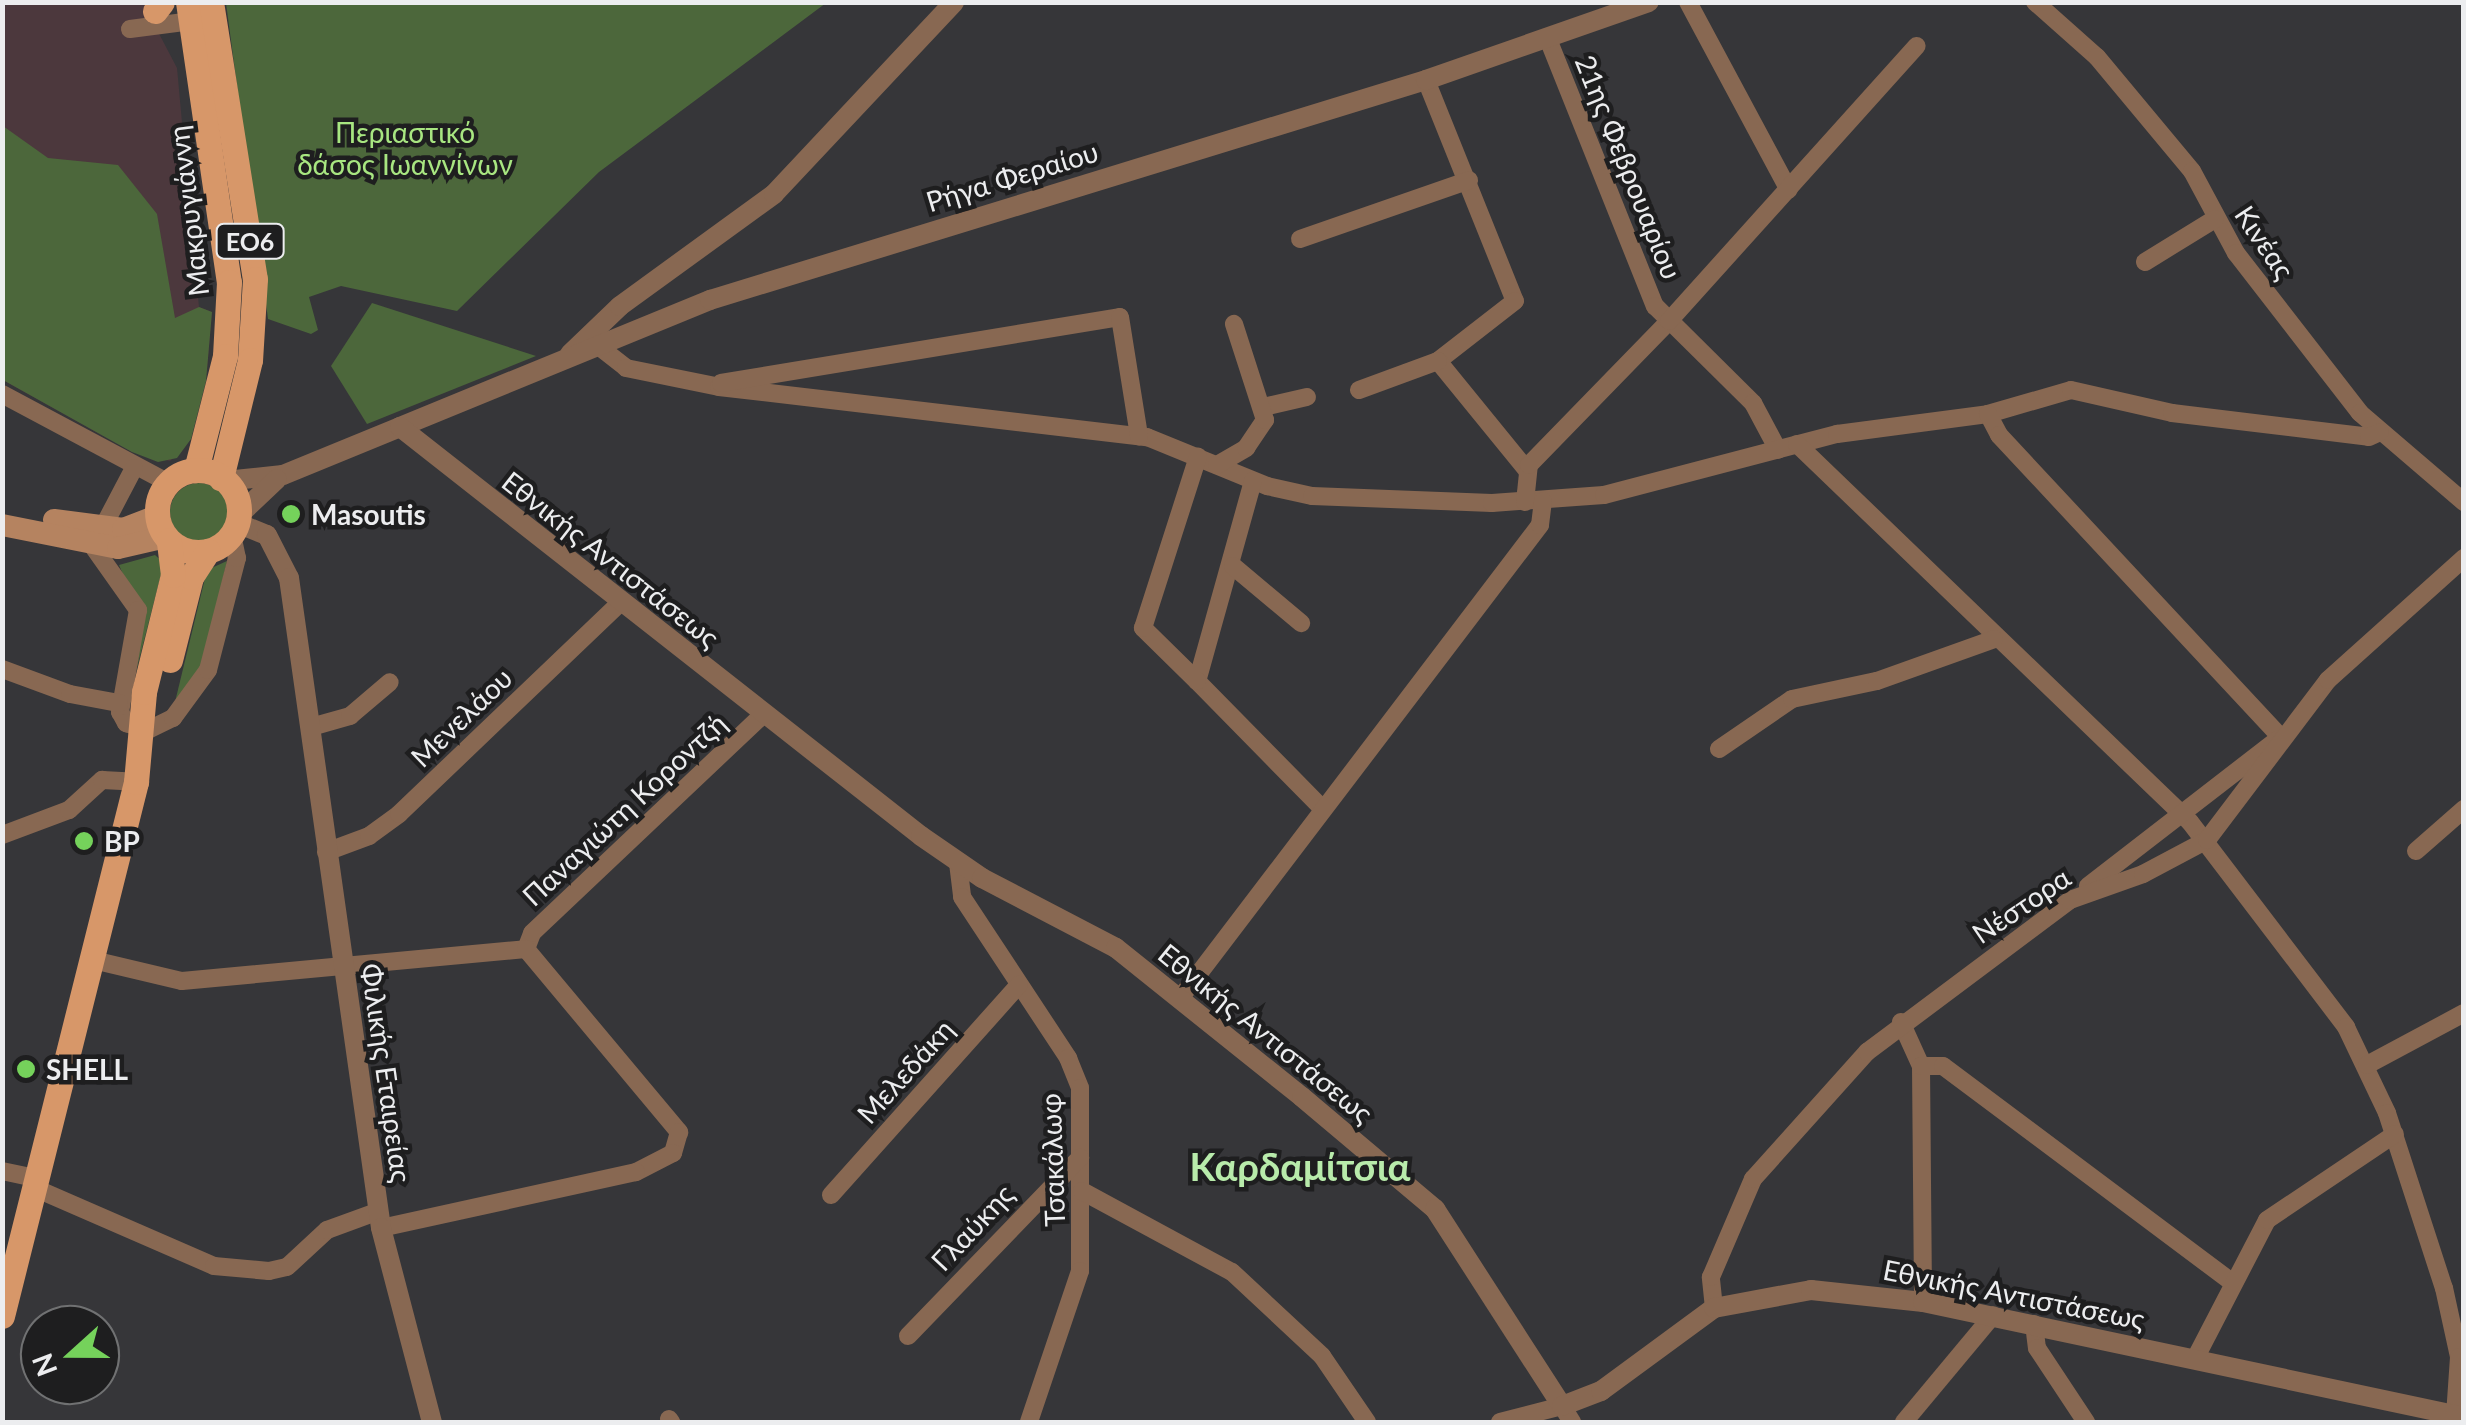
<!DOCTYPE html>
<meta charset="utf-8">
<style>
body{margin:0}
#map{position:relative;width:2466px;height:1425px;overflow:hidden;background:#363639;font-family:Lato,sans-serif}
div>[style]{position:absolute}
.medical>*{inset:0;background:#4c383d}
.green>*{inset:0;background:#4c673b}
.round{border-radius:50%}
.minor>*{height:18px;margin:-9px;padding:0 9px;transform-origin:9px;border-radius:9px;background:#886852}
.tertiary>*{height:20px;margin:-10px;padding:0 10px;transform-origin:10px;border-radius:10px;background:#886852}
.secondary>*{height:22px;margin:-11px;padding:0 11px;transform-origin:11px;border-radius:11px;background:#b58360}
.primary>*{height:25px;margin:-12.5px;padding:0 12.5px;transform-origin:12.5px;border-radius:12.5px;background:#d79769}
.primary>.ring{margin:-12.5px;padding:0;box-sizing:content-box;background:none;border:25px solid #d79769;border-radius:50%}
.dots>*{width:28px;height:28px;translate:-50% -50%;box-sizing:border-box;border:5px solid #1e1e1f;border-radius:50%}
span{translate:-50% -50%;white-space:nowrap;text-align:center;line-height:1.15;-webkit-text-stroke:9px #1e1e1f;paint-order:stroke}
.shield-label span{padding:2px 8px;background:#1e1e1f;border:2px solid;border-radius:8px;-webkit-text-stroke-width:0}
.shield-label{font-size:25px;color:#ecedef;font-weight:700}
.park-label{font-size:28px;color:#a8e681}
.street-label{font-size:28px;color:#ecedef}
.poi-label{font-size:28px;color:#ecedef;font-weight:700}
.left{translate:0 -50%;text-align:left}
.district-label{font-size:38px;color:#b8ebab;font-weight:700}
.frame{position:absolute;inset:0;border:5px solid #ecedef;pointer-events:none}
.north{position:absolute;left:20px;top:1305px;width:100px;height:100px;box-sizing:border-box;background:#1e1e1f;border:2px solid #707172;border-radius:50%;rotate:249deg;font-size:28px;font-weight:700;line-height:40px;text-align:center;color:#ecedef}
.north::after{content:'';display:block;margin:auto;width:35px;height:45px;background:#75d25b;clip-path:polygon(50% 0,100% 100%,50% 72%,0 100%)}
</style>
<div id="map">
<div class="medical">
<i style="clip-path:polygon(3px 3px,143px 3px,177px 68px,199px 307px,212px 312px,206px 381px,191px 439px,170px 461px,132px 452px,3px 380px)"></i>
</div>
<div class="green">
<i style="clip-path:polygon(226px 3px,826px 3px,599px 172px,457px 311px,341px 286px,309px 297px,318px 330px,311px 334px,268px 319px)"></i>
<i style="clip-path:polygon(3px 126px,48px 158px,118px 165px,157px 214px,175px 318px,199px 307px,212px 312px,206px 381px,191px 439px,177px 458px,158px 462px,132px 452px,3px 380px)"></i>
<i style="clip-path:polygon(372px 303px,536px 356px,367px 424px,331px 366px)"></i>
<i class="round" style="left:170px;top:483px;width:58px;height:58px"></i>
<i style="clip-path:polygon(155px 555px,164px 563px,130px 695px,143px 621px,119px 565px)"></i>
<i style="clip-path:polygon(227px 561px,202px 668px,175px 702px,207px 570px)"></i>
</div>
<div class="minor">
<i style="left:1688px;top:2px;width:213px;rotate:61.8deg"></i>
<i style="left:2035px;top:2px;width:83px;rotate:41.6deg"></i>
<i style="left:2097px;top:57px;width:148px;rotate:50.2deg"></i>
<i style="left:2192px;top:171px;width:93px;rotate:61.8deg"></i>
<i style="left:2236px;top:253px;width:202px;rotate:52.2deg"></i>
<i style="left:2360px;top:413px;width:137px;rotate:40.6deg"></i>
<i style="left:130px;top:29px;width:70px;rotate:-7.4deg"></i>
<i style="left:1548px;top:39px;width:288px;rotate:68.2deg"></i>
<i style="left:1655px;top:306px;width:138px;rotate:44.7deg"></i>
<i style="left:1753px;top:403px;width:53px;rotate:62deg"></i>
<i style="left:1426px;top:80px;width:238px;rotate:68.1deg"></i>
<i style="left:1515px;top:301px;width:98px;rotate:142.1deg"></i>
<i style="left:1438px;top:361px;width:139px;rotate:50.8deg"></i>
<i style="left:1300px;top:239px;width:179px;rotate:-19.2deg"></i>
<i style="left:2145px;top:262px;width:82px;rotate:-31.6deg"></i>
<i style="left:597px;top:345px;width:37px;rotate:38deg"></i>
<i style="left:626px;top:368px;width:95px;rotate:11.5deg"></i>
<i style="left:719px;top:387px;width:431px;rotate:6.7deg"></i>
<i style="left:1147px;top:437px;width:130px;rotate:22.2deg"></i>
<i style="left:1267px;top:486px;width:46px;rotate:12.5deg"></i>
<i style="left:1312px;top:496px;width:180px;rotate:2.2deg"></i>
<i style="left:1492px;top:503px;width:112px;rotate:-4.1deg"></i>
<i style="left:1604px;top:495px;width:241px;rotate:-14.7deg"></i>
<i style="left:1837px;top:434px;width:152px;rotate:-7.5deg"></i>
<i style="left:1988px;top:414px;width:86px;rotate:-16.1deg"></i>
<i style="left:2071px;top:390px;width:104px;rotate:12.8deg"></i>
<i style="left:2172px;top:413px;width:198px;rotate:6.9deg"></i>
<i style="left:2369px;top:437px;width:12px;rotate:-24deg"></i>
<i style="left:721px;top:383px;width:404px;rotate:-9.4deg"></i>
<i style="left:1120px;top:317px;width:121px;rotate:80.9deg"></i>
<i style="left:1359px;top:390px;width:84px;rotate:-20.2deg"></i>
<i style="left:2px;top:394px;width:189px;rotate:28.1deg"></i>
<i style="left:1263px;top:407px;width:45px;rotate:-12.8deg"></i>
<i style="left:1988px;top:414px;width:24px;rotate:62deg"></i>
<i style="left:1999px;top:435px;width:412px;rotate:47deg"></i>
<i style="left:1797px;top:444px;width:545px;rotate:43.89deg"></i>
<i style="left:2190px;top:822px;width:258px;rotate:52.7deg"></i>
<i style="left:2346px;top:1027px;width:95px;rotate:64.5deg"></i>
<i style="left:2387px;top:1113px;width:184px;rotate:72deg"></i>
<i style="left:2444px;top:1288px;width:71px;rotate:77.7deg"></i>
<i style="left:2459px;top:1357px;width:58px;rotate:93.9deg"></i>
<i style="left:1217px;top:465px;width:34px;rotate:-30deg"></i>
<i style="left:1246px;top:448px;width:34px;rotate:-56deg"></i>
<i style="left:1265px;top:420px;width:101px;rotate:-107.9deg"></i>
<i style="left:1253px;top:481px;width:208px;rotate:105.6deg"></i>
<i style="left:1197px;top:681px;width:177px;rotate:45.5deg"></i>
<i style="left:1525px;top:502px;width:37px;rotate:-84deg"></i>
<i style="left:1529px;top:465px;width:201px;rotate:-45.8deg"></i>
<i style="left:1669px;top:321px;width:370px;rotate:-48deg"></i>
<i style="left:102px;top:529px;width:69px;rotate:-62.3deg"></i>
<i style="left:92px;top:545px;width:80px;rotate:54.7deg"></i>
<i style="left:138px;top:610px;width:104px;rotate:100deg"></i>
<i style="left:120px;top:712px;width:13px;rotate:61deg"></i>
<i style="left:126px;top:723px;width:23px;rotate:18deg"></i>
<i style="left:148px;top:730px;width:28px;rotate:-26deg"></i>
<i style="left:173px;top:718px;width:59px;rotate:-53.9deg"></i>
<i style="left:208px;top:670px;width:116px;rotate:-75.5deg"></i>
<i style="left:237px;top:558px;width:24px;rotate:-102deg"></i>
<i style="left:1233px;top:566px;width:89px;rotate:40deg"></i>
<i style="left:2px;top:669px;width:72px;rotate:20.2deg"></i>
<i style="left:70px;top:694px;width:50px;rotate:10.4deg"></i>
<i style="left:1197px;top:681px;width:76px;rotate:-135.5deg"></i>
<i style="left:1143px;top:628px;width:180px;rotate:-72.2deg"></i>
<i style="left:311px;top:727px;width:41px;rotate:-15.8deg"></i>
<i style="left:350px;top:716px;width:52px;rotate:-40.4deg"></i>
<i style="left:1719px;top:749px;width:88px;rotate:-34.4deg"></i>
<i style="left:1792px;top:699px;width:87px;rotate:-12deg"></i>
<i style="left:1877px;top:681px;width:124px;rotate:-19.7deg"></i>
<i style="left:2px;top:835px;width:72px;rotate:-20.5deg"></i>
<i style="left:69px;top:810px;width:45px;rotate:-42.3deg"></i>
<i style="left:102px;top:780px;width:34px;rotate:3deg"></i>
<i style="left:2416px;top:851px;width:64px;rotate:-41.2deg"></i>
<i style="left:326px;top:852px;width:46px;rotate:-20.4deg"></i>
<i style="left:369px;top:836px;width:37px;rotate:-36deg"></i>
<i style="left:399px;top:814px;width:307px;rotate:-43.7deg"></i>
<i style="left:958px;top:863px;width:34px;rotate:83deg"></i>
<i style="left:962px;top:897px;width:193px;rotate:56.6deg"></i>
<i style="left:1068px;top:1058px;width:32px;rotate:68deg"></i>
<i style="left:1080px;top:1088px;width:183px;rotate:90deg"></i>
<i style="left:1080px;top:1271px;width:159px;rotate:108.7deg"></i>
<i style="left:2088px;top:886px;width:239px;rotate:-37.7deg"></i>
<i style="left:526px;top:949px;width:17px;rotate:-69deg"></i>
<i style="left:532px;top:933px;width:320px;rotate:-43.4deg"></i>
<i style="left:93px;top:960px;width:91px;rotate:13.3deg"></i>
<i style="left:182px;top:981px;width:345px;rotate:-5.3deg"></i>
<i style="left:526px;top:949px;width:239px;rotate:50.1deg"></i>
<i style="left:679px;top:1132px;width:22px;rotate:106deg"></i>
<i style="left:673px;top:1153px;width:42px;rotate:152.8deg"></i>
<i style="left:636px;top:1172px;width:261px;rotate:167.6deg"></i>
<i style="left:1181px;top:997px;width:593px;rotate:-52.74deg"></i>
<i style="left:1540px;top:525px;width:24px;rotate:-83deg"></i>
<i style="left:1901px;top:1022px;width:48px;rotate:65.6deg"></i>
<i style="left:1921px;top:1066px;width:236px;rotate:89.5deg"></i>
<i style="left:2367px;top:1065px;width:110px;rotate:-28.2deg"></i>
<i style="left:1921px;top:1066px;width:22px"></i>
<i style="left:1943px;top:1066px;width:359px;rotate:36.8deg"></i>
<i style="left:2px;top:1171px;width:38px;rotate:12deg"></i>
<i style="left:37px;top:1189px;width:193px;rotate:23.5deg"></i>
<i style="left:214px;top:1266px;width:55px;rotate:5.2deg"></i>
<i style="left:269px;top:1271px;width:18px;rotate:-13deg"></i>
<i style="left:287px;top:1267px;width:54px;rotate:-42.8deg"></i>
<i style="left:327px;top:1230px;width:55px;rotate:-20.1deg"></i>
<i style="left:1082px;top:1191px;width:170px;rotate:28.4deg"></i>
<i style="left:1232px;top:1272px;width:123px;rotate:43deg"></i>
<i style="left:1322px;top:1356px;width:80px;rotate:55.7deg"></i>
<i style="left:831px;top:1195px;width:282px;rotate:-48.2deg"></i>
<i style="left:1714px;top:1308px;width:31px;rotate:-96deg"></i>
<i style="left:1711px;top:1277px;width:107px;rotate:-66.8deg"></i>
<i style="left:1753px;top:1179px;width:171px;rotate:-48.1deg"></i>
<i style="left:1867px;top:1052px;width:254px;rotate:-36.8deg"></i>
<i style="left:2070px;top:900px;width:77px;rotate:-19.6deg"></i>
<i style="left:2143px;top:874px;width:72px;rotate:-28deg"></i>
<i style="left:2207px;top:840px;width:201px;rotate:-52.9deg"></i>
<i style="left:2328px;top:680px;width:183px;rotate:-41.9deg"></i>
<i style="left:2034px;top:1324px;width:24px;rotate:83deg"></i>
<i style="left:2037px;top:1348px;width:89px;rotate:56.5deg"></i>
<i style="left:908px;top:1336px;width:248px;rotate:-46deg"></i>
<i style="left:2196px;top:1357px;width:154px;rotate:-62.6deg"></i>
<i style="left:2267px;top:1220px;width:154px;rotate:-33.9deg"></i>
<i style="left:669px;top:1419px;width:4px;rotate:56deg"></i>
<i style="left:1500px;top:1422px;width:64px;rotate:-14.5deg"></i>
<i style="left:1562px;top:1406px;width:19px;rotate:58deg"></i>
<i style="left:1904px;top:1422px;width:139px;rotate:-50.2deg"></i>
</div>
<div class="tertiary">
<i style="left:570px;top:354px;width:69px;rotate:-43.8deg"></i>
<i style="left:620px;top:306px;width:190px;rotate:-36deg"></i>
<i style="left:774px;top:194px;width:263px;rotate:-46.8deg"></i>
<i style="left:400px;top:427px;width:335px;rotate:-22.3deg"></i>
<i style="left:710px;top:300px;width:749px;rotate:-17.08deg"></i>
<i style="left:1426px;top:80px;width:236px;rotate:-19.3deg"></i>
<i style="left:225px;top:481px;width:58px;rotate:-5.9deg"></i>
<i style="left:283px;top:475px;width:126px;rotate:-22.3deg"></i>
<i style="left:400px;top:427px;width:662px;rotate:38.13deg"></i>
<i style="left:921px;top:836px;width:74px;rotate:34.5deg"></i>
<i style="left:982px;top:878px;width:151px;rotate:27.6deg"></i>
<i style="left:1116px;top:948px;width:238px;rotate:38.7deg"></i>
<i style="left:1302px;top:1097px;width:174px;rotate:40.1deg"></i>
<i style="left:1435px;top:1209px;width:234px;rotate:57.2deg"></i>
<i style="left:1562px;top:1406px;width:42px;rotate:-21deg"></i>
<i style="left:1601px;top:1391px;width:140px;rotate:-36.3deg"></i>
<i style="left:1714px;top:1308px;width:99px;rotate:-10.5deg"></i>
<i style="left:1811px;top:1290px;width:113px;rotate:6.1deg"></i>
<i style="left:1923px;top:1302px;width:553px;rotate:12deg"></i>
<i style="left:239px;top:515px;width:52px;rotate:-43.5deg"></i>
<i style="left:237px;top:523px;width:32px;rotate:22deg"></i>
<i style="left:267px;top:535px;width:48px;rotate:62.9deg"></i>
<i style="left:289px;top:578px;width:656px;rotate:81.94deg"></i>
<i style="left:381px;top:1228px;width:201px;rotate:75.3deg"></i>
</div>
<div class="secondary">
<i style="left:54px;top:520px;width:70px;rotate:7.4deg"></i>
<i style="left:123px;top:529px;width:36px;rotate:-21deg"></i>
<i style="left:2px;top:525px;width:118px;rotate:11.2deg"></i>
<i style="left:118px;top:548px;width:49px;rotate:-12.9deg"></i>
</div>
<div class="primary">
<i style="left:188px;top:2px;width:283px;rotate:81.7deg"></i>
<i style="left:229px;top:282px;width:74px;rotate:93.1deg"></i>
<i style="left:225px;top:356px;width:118px;rotate:104.3deg"></i>
<i style="left:211px;top:2px;width:280px;rotate:81deg"></i>
<i style="left:255px;top:279px;width:81px;rotate:93.5deg"></i>
<i style="left:250px;top:360px;width:122px;rotate:103.8deg"></i>
<i style="left:155px;top:11px;width:11px;rotate:-52deg"></i>
<i class="ring" style="left:157px;top:470px;width:57px;height:57px"></i>
<i style="left:170px;top:660px;width:86px;rotate:-75.8deg"></i>
<i style="left:191px;top:577px;width:31px;rotate:-57deg"></i>
<i style="left:2px;top:1316px;width:551px;rotate:-75.91deg"></i>
<i style="left:136px;top:782px;width:90px;rotate:-84.9deg"></i>
<i style="left:144px;top:692px;width:121px;rotate:-76.1deg"></i>
<i style="left:173px;top:575px;width:35px;rotate:-97deg"></i>
</div>
<div class="dots">
<i style="left:291px;top:514px;background:#75d25b"></i>
<i style="left:84px;top:841px;background:#75d25b"></i>
<i style="left:26px;top:1069px;background:#75d25b"></i>
</div>
<div class="shield-label">
<span style="left:250px;top:241px">ΕΟ6</span>
</div>
<div class="park-label">
<span style="left:405px;top:148px">Περιαστικό<br>δάσος Ιωαννίνων</span>
</div>
<div class="street-label">
<span style="left:1629px;top:167px;rotate:68deg">21ης Φεβρουαρίου</span>
<span style="left:1012px;top:176px;rotate:-17deg">Ρήγα Φεραίου</span>
<span style="left:188px;top:211px;rotate:-97deg">Μακρυγιάννη</span>
<span style="left:2265px;top:242px;rotate:56deg">Κινέας</span>
<span style="left:611px;top:559px;rotate:38deg">Εθνικής Αντιστάσεως</span>
<span style="left:461px;top:717px;rotate:-44deg">Μενελάου</span>
<span style="left:624px;top:809px;rotate:-43deg">Παναγιώτη Κοροντζή</span>
<span style="left:2021px;top:905px;rotate:-34deg">Νέστορα</span>
<span style="left:1266px;top:1033px;rotate:39deg">Εθνικής Αντιστάσεως</span>
<span style="left:905px;top:1071px;rotate:-48deg">Μελεδάκη</span>
<span style="left:387px;top:1073px;rotate:82deg">Φιλικής Εταιρείας</span>
<span style="left:1052px;top:1160px;rotate:-92deg">Τσακάλωφ</span>
<span style="left:972px;top:1227px;rotate:-47deg">Γλαύκης</span>
<span style="left:2014px;top:1294px;rotate:11deg">Εθνικής Αντιστάσεως</span>
</div>
<div class="poi-label">
<span class="left" style="left:311px;top:514px">Masoutis</span>
<span class="left" style="left:104px;top:841px">BP</span>
<span class="left" style="left:46px;top:1069px">SHELL</span>
</div>
<div class="district-label">
<span style="left:1300px;top:1167px">Καρδαμίτσια</span>
</div>
<div class="frame"></div>
<div class="north">N</div>
</div>
